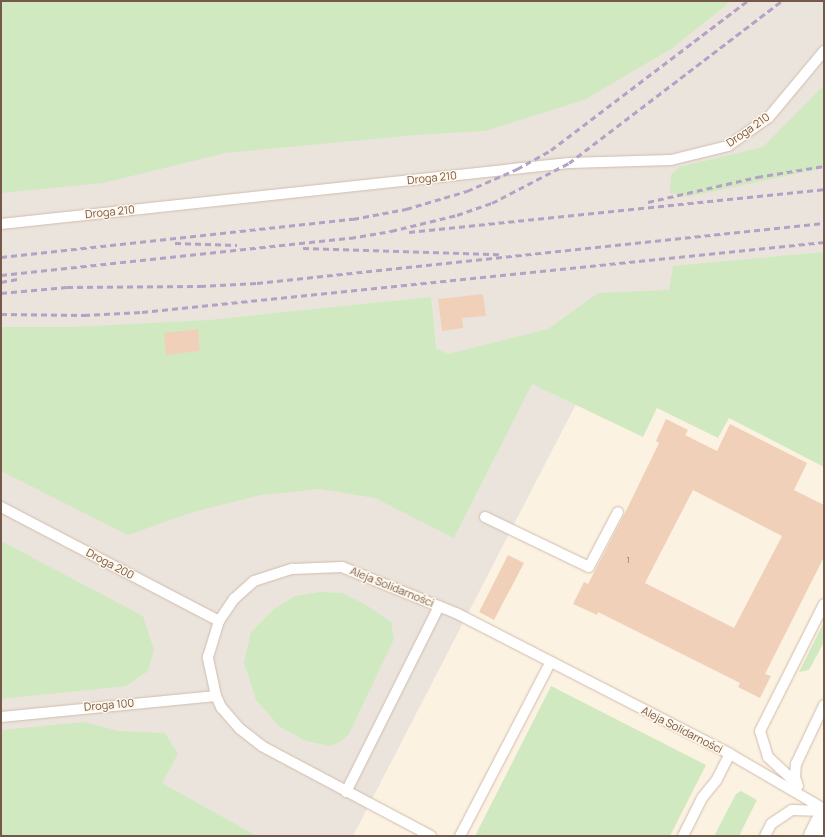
<!DOCTYPE html>
<meta charset="utf-8">
<style>
body{margin:0}
#map{position:relative;width:825px;height:837px;overflow:hidden;background:#fcf2e2;font-family:Manrope,sans-serif}
div>[style]{position:absolute}
.industrial>*{inset:0;background:#ebe4dd}
.green>*{inset:0;background:#d1e9c1}
.building>*{inset:0;background:#f1d0ba}
.roads{filter:drop-shadow(0 0 1px #cfbcac) drop-shadow(0 0 1px #cfbcac)}
.lane>*{height:10px;margin:-5px;padding:0 5px;transform-origin:5px;border-radius:5px;background:#fff}
.secondary>*{height:22px;margin:-11px;padding:0 11px;transform-origin:11px;border-radius:11px;background:#fff}
.rail>*{height:3px;margin-top:-1.5px;transform-origin:0;background:repeating-linear-gradient(90deg,#b4a1c5 0 6px,transparent 0 10px)}
span{translate:-50% -50%;white-space:nowrap;text-align:center;line-height:1.15;-webkit-text-stroke:3px #fff6e8;paint-order:stroke}
.number-label{font-size:9px;color:#937665}
.number-label span{-webkit-text-stroke-width:0}
.street-label{font-size:11px;color:#745849}
.frame{position:absolute;inset:0;border:2px solid #745849;pointer-events:none}
</style>
<div id="map">
<div class="industrial">
<i style="clip-path:polygon(1px 1px,824px 1px,824px 423px,621px 317px,353px 836px,1px 836px)"></i>
</div>
<div class="green">
<i style="clip-path:polygon(1px 1px,729px 1px,730px 2px,671px 49px,584px 100px,485px 131px,416px 135px,226px 153px,103px 183px,1px 193px)"></i>
<i style="clip-path:polygon(824px 85px,824px 168px,687px 197px,670px 193px,671px 175px,679px 167px,763px 147px)"></i>
<i style="clip-path:polygon(824px 252px,824px 467px,729px 418px,718px 438px,657px 408px,643px 437px,532px 384px,454px 538px,375px 498px,320px 489px,261px 495px,193px 512px,128px 535px,1px 471px,1px 327px,73px 327px,209px 320px,431px 297px,436px 348px,448px 354px,548px 329px,598px 293px,669px 290px,673px 266px)"></i>
<i style="clip-path:polygon(1px 541px,143px 616px,154px 650px,148px 671px,126px 686px,1px 699px)"></i>
<i style="clip-path:polygon(320px 592px,343px 593px,366px 605px,391px 622px,394px 639px,349px 734px,340px 742px,330px 746px,306px 741px,280px 727px,256px 700px,244px 662px,251px 632px,274px 609px,295px 596px)"></i>
<i style="clip-path:polygon(824px 622px,824px 642px,809px 670px,799px 672px)"></i>
<i style="clip-path:polygon(551px 686px,706px 765px,670px 836px,475px 836px)"></i>
<i style="clip-path:polygon(84px 722px,119px 731px,165px 733px,178px 754px,162px 783px,257px 836px,1px 836px,1px 730px)"></i>
<i style="clip-path:polygon(741px 791px,757px 800px,739px 836px,714px 836px,736px 794px)"></i>
</div>
<div class="building">
<i style="clip-path:polygon(483px 294px,486px 316px,462px 318px,463px 328px,442px 331px,438px 299px)"></i>
<i style="clip-path:polygon(198px 329px,200px 351px,166px 355px,164px 333px)"></i>
<i style="clip-path:polygon(evenodd,666px 419px,688px 430px,685px 435px,717px 451px,730px 424px,807px 463px,794px 490px,824px 505px,824px 557px,765px 674px,771px 676px,760px 698px,738px 687px,740px 683px,598px 612px,597px 615px,573px 604px,584px 582px,588px 584px,624px 515px,659px 443px,656px 441px,666px 419px,693px 490px,782px 536px,734px 628px,645px 583px,693px 490px)"></i>
<i style="clip-path:polygon(508px 555px,524px 563px,494px 620px,479px 612px)"></i>
</div>
<div class="roads">
<div class="lane">
<i style="left:1px;top:224px;width:571px;rotate:-6.13deg"></i>
<i style="left:569px;top:163px;width:102px;rotate:-1.7deg"></i>
<i style="left:671px;top:160px;width:59px;rotate:-13.8deg"></i>
<i style="left:728px;top:146px;width:50px;rotate:-35.3deg"></i>
<i style="left:769px;top:117px;width:86px;rotate:-50.2deg"></i>
<i style="left:1px;top:507px;width:246px;rotate:27.6deg"></i>
<i style="left:485px;top:517px;width:115px;rotate:25.7deg"></i>
<i style="left:589px;top:567px;width:62px;rotate:-62.2deg"></i>
<i style="left:1px;top:717px;width:216px;rotate:-5.6deg"></i>
<i style="left:797px;top:784px;width:40px;rotate:-137deg"></i>
<i style="left:768px;top:757px;width:27px;rotate:-107deg"></i>
<i style="left:760px;top:731px;width:142px;rotate:-63.3deg"></i>
<i style="left:798px;top:786px;width:9px;rotate:-108deg"></i>
<i style="left:795px;top:777px;width:13px;rotate:-86deg"></i>
<i style="left:796px;top:764px;width:65px;rotate:-64.6deg"></i>
<i style="left:346px;top:792px;width:208px;rotate:-63.4deg"></i>
<i style="left:431px;top:836px;width:191px;rotate:-152deg"></i>
<i style="left:262px;top:746px;width:28px;rotate:-142deg"></i>
<i style="left:240px;top:729px;width:29px;rotate:-131deg"></i>
<i style="left:221px;top:707px;width:12px;rotate:-114deg"></i>
<i style="left:216px;top:696px;width:40px;rotate:-102deg"></i>
<i style="left:208px;top:657px;width:38px;rotate:-73deg"></i>
<i style="left:219px;top:621px;width:27px;rotate:-56deg"></i>
<i style="left:234px;top:599px;width:27px;rotate:-42deg"></i>
<i style="left:254px;top:581px;width:40px;rotate:-18deg"></i>
<i style="left:292px;top:569px;width:50px;rotate:-2.3deg"></i>
<i style="left:342px;top:567px;width:123px;rotate:22deg"></i>
<i style="left:456px;top:613px;width:308px;rotate:27.2deg"></i>
<i style="left:730px;top:754px;width:109px;rotate:30.3deg"></i>
<i style="left:460px;top:836px;width:195px;rotate:-62.5deg"></i>
<i style="left:683px;top:836px;width:42px;rotate:-63.4deg"></i>
<i style="left:702px;top:798px;width:22px;rotate:-51deg"></i>
<i style="left:716px;top:781px;width:30px;rotate:-63deg"></i>
<i style="left:765px;top:836px;width:13px;rotate:-63deg"></i>
<i style="left:771px;top:824px;width:25px;rotate:-34deg"></i>
<i style="left:792px;top:810px;width:32px;rotate:2deg"></i>
</div>
<div class="secondary">
<i style="left:815px;top:836px;width:20px;rotate:-63deg"></i>
</div>
</div>
<div class="rail">
<i style="left:648px;top:202px;width:112px;rotate:-12.9deg"></i>
<i style="left:757px;top:177px;width:68px;rotate:-9.3deg"></i>
<i style="left:409px;top:232px;width:417px;rotate:-5.9deg"></i>
<i style="left:175px;top:243px;width:62px;rotate:1.8deg"></i>
<i style="left:303px;top:248px;width:196px;rotate:1.8deg"></i>
<i style="left:1px;top:257px;width:354px;rotate:-6.2deg"></i>
<i style="left:353px;top:219px;width:54px;rotate:-10.7deg"></i>
<i style="left:406px;top:209px;width:64px;rotate:-16.4deg"></i>
<i style="left:467px;top:191px;width:55px;rotate:-23.7deg"></i>
<i style="left:517px;top:169px;width:39px;rotate:-29deg"></i>
<i style="left:551px;top:150px;width:246px;rotate:-37.2deg"></i>
<i style="left:1px;top:275px;width:351px;rotate:-6.1deg"></i>
<i style="left:350px;top:238px;width:42px;rotate:-9.7deg"></i>
<i style="left:391px;top:231px;width:68px;rotate:-13.6deg"></i>
<i style="left:457px;top:215px;width:37px;rotate:-19deg"></i>
<i style="left:492px;top:203px;width:87px;rotate:-27.5deg"></i>
<i style="left:569px;top:163px;width:268px;rotate:-37.3deg"></i>
<i style="left:1px;top:282px;width:17px;rotate:-10deg"></i>
<i style="left:1px;top:293px;width:66px;rotate:-5.2deg"></i>
<i style="left:67px;top:287px;width:133px;rotate:-0.4deg"></i>
<i style="left:200px;top:286px;width:57px;rotate:-3deg"></i>
<i style="left:257px;top:283px;width:570px;rotate:-6.04deg"></i>
<i style="left:1px;top:314px;width:83px;rotate:0.7deg"></i>
<i style="left:84px;top:315px;width:58px;rotate:-3deg"></i>
<i style="left:142px;top:312px;width:686px;rotate:-5.86deg"></i>
</div>
<div class="number-label">
<span style="left:628px;top:560px">1</span>
</div>
<div class="street-label">
<span style="left:748px;top:130px;rotate:-35deg">Droga 210</span>
<span style="left:432px;top:178px;rotate:-6deg">Droga 210</span>
<span style="left:110px;top:212px;rotate:-6deg">Droga 210</span>
<span style="left:110px;top:564px;rotate:28deg">Droga 200</span>
<span style="left:392px;top:587px;rotate:22deg">Aleja Solidarności</span>
<span style="left:109px;top:705px;rotate:-5deg">Droga 100</span>
<span style="left:682px;top:730px;rotate:27deg">Aleja Solidarności</span>
</div>
<div class="frame"></div>
</div>
